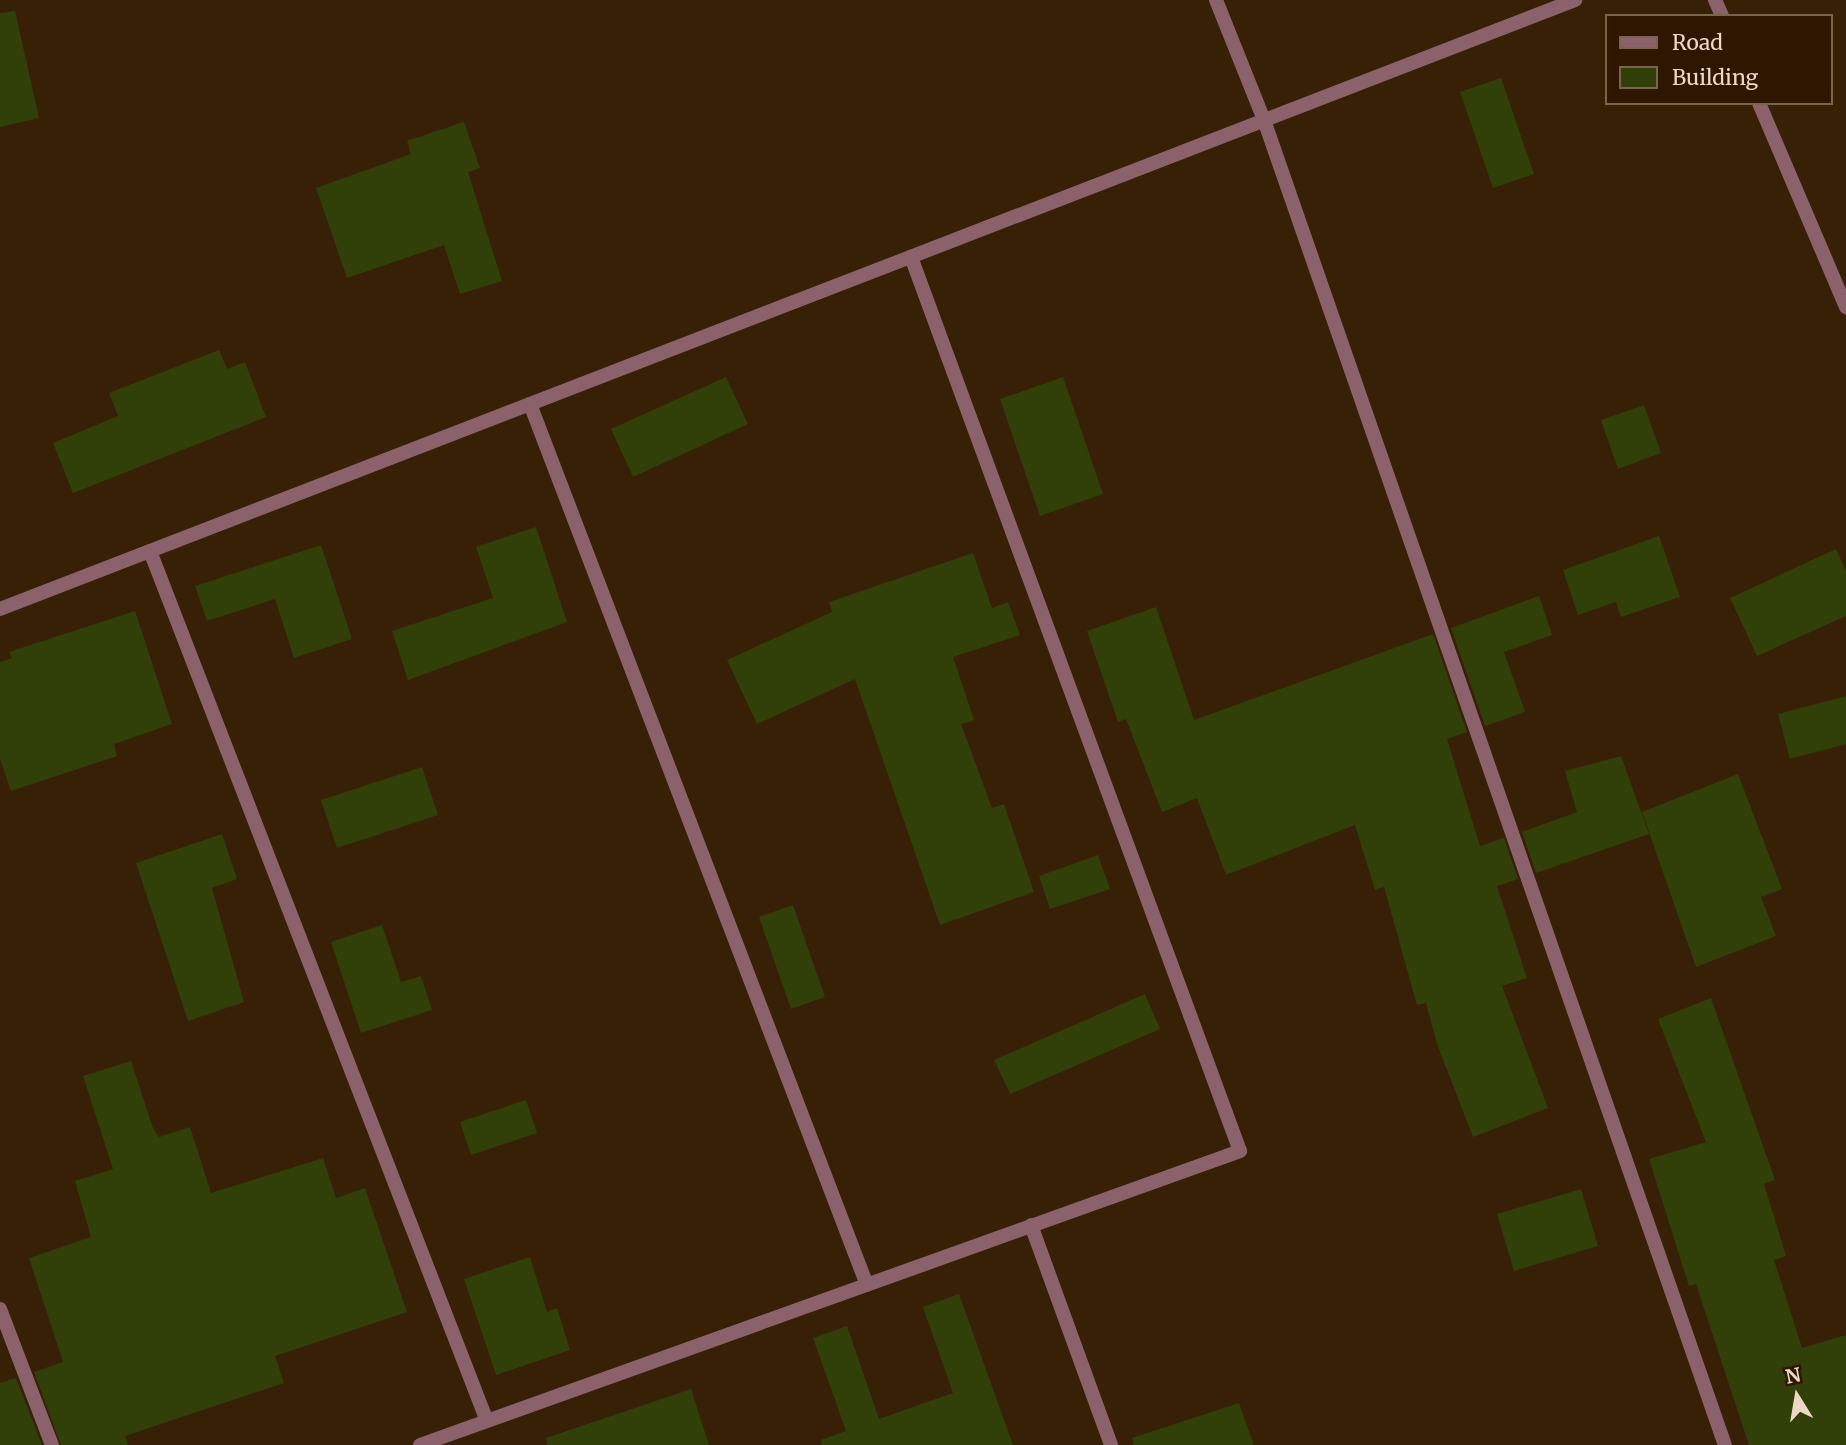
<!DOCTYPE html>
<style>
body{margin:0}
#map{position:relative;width:1846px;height:1445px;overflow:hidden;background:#382006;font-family:Merriweather,serif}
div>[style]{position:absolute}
.building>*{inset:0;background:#313f09}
.street>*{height:14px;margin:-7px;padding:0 7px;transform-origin:7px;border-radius:7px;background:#8b616b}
span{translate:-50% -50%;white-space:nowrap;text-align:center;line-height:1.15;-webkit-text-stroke:5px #2e1600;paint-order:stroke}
.legend{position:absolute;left:1605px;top:14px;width:228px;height:91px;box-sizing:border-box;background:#2e1600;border:2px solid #7a644f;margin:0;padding:9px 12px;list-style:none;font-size:21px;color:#edd8c6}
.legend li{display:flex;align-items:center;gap:14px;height:35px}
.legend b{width:35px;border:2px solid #7a644f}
.north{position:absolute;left:1762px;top:1361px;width:70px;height:70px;-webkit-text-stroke:5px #2e1600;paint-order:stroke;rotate:349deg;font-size:19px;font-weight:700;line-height:28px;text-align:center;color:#edd8c6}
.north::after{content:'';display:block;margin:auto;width:24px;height:32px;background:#edd8c6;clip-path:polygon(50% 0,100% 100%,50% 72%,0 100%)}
</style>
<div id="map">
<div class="building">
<i style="clip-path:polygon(15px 11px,39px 118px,0 127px,0 13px)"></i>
<i style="clip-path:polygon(1501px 78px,1534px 174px,1493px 188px,1460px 92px)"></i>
<i style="clip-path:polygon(464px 122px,480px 168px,468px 172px,502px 281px,460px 294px,444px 245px,347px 278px,316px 188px,411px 154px,407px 141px)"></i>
<i style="clip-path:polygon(219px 350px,227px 369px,245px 362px,266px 417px,73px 493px,53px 443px,118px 416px,109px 393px)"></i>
<i style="clip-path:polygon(726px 377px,748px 424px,633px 477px,611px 429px)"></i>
<i style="clip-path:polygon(1063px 377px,1103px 494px,1040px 516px,1000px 399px)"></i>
<i style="clip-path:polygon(1644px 405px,1661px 453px,1618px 469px,1601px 420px)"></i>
<i style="clip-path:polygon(536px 527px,567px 622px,408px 680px,392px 631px,493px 598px,476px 547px)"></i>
<i style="clip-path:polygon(1659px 536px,1680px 597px,1621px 617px,1616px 602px,1578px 615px,1563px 570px)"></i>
<i style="clip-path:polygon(321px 545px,352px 639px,294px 658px,275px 599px,207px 621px,195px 586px)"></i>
<i style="clip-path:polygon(1836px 549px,1846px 571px,1846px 616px,1757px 656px,1730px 598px)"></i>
<i style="clip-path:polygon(973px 553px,992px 608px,1008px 602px,1020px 635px,953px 657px,974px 720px,961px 724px,992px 808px,1004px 804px,1034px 892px,940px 925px,855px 679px,757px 724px,727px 660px,832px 612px,829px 602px)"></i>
<i style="clip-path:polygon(1539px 596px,1552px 635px,1504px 652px,1525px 712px,1485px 726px,1451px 628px)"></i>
<i style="clip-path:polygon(1156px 607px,1194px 720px,1433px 634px,1467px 732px,1447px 739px,1480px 846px,1504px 838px,1518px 879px,1497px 886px,1527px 978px,1502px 986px,1548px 1108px,1473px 1137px,1437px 1044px,1426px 1003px,1417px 1005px,1384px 887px,1375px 890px,1355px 825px,1226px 875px,1197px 798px,1162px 812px,1126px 719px,1118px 722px,1087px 631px)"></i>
<i style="clip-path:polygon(135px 611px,172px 724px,114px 744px,117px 756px,11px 791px,0 759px,0 662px,12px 658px,9px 652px)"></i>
<i style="clip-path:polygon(1846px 696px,1846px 744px,1790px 759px,1778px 714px)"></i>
<i style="clip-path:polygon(1621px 756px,1649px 834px,1536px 873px,1522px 832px,1577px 812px,1565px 771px)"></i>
<i style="clip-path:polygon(422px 767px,438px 815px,337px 848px,321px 800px)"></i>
<i style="clip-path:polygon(1738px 774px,1782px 889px,1761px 897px,1776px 936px,1696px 967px,1642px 812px)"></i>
<i style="clip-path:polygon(222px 834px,237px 879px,212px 888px,244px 1002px,188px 1021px,136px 863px)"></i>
<i style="clip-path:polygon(1098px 855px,1110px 889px,1050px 909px,1039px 876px)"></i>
<i style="clip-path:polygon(793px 905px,825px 997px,791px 1009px,759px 917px)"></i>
<i style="clip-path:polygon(382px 925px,401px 982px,421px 976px,432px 1010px,361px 1033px,331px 942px)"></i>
<i style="clip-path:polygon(1145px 994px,1160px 1029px,1010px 1094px,994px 1060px)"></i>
<i style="clip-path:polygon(1711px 998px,1775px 1180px,1764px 1184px,1786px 1256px,1774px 1260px,1802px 1348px,1846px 1335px,1846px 1445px,1749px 1445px,1696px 1284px,1689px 1286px,1649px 1159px,1706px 1142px,1658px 1019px)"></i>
<i style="clip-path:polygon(131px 1061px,153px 1128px,159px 1137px,190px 1127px,211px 1193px,323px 1158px,336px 1198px,365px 1188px,407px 1312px,275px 1356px,284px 1383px,125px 1436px,128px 1445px,61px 1445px,34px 1372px,63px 1362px,29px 1258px,91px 1237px,75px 1181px,113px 1169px,83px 1076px)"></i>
<i style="clip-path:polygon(526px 1100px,537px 1133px,471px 1155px,460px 1122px)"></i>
<i style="clip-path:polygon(1581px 1189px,1598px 1246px,1514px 1271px,1497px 1214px)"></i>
<i style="clip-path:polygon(530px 1257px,547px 1312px,557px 1308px,570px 1350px,496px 1375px,464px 1279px)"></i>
<i style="clip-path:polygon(959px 1294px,1013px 1445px,822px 1445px,821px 1440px,846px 1431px,813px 1338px,847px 1326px,879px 1419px,953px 1393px,923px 1307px)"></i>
<i style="clip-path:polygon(16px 1378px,42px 1445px,0 1445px,0 1383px)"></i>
<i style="clip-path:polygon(691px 1389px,709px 1445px,547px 1445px,546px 1438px)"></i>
<i style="clip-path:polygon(1239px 1403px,1254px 1445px,1134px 1445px,1132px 1438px)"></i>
</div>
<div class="street">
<i style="left:1216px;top:0;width:129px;rotate:68.2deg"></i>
<i style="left:1264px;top:120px;width:1403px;rotate:70.82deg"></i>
<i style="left:1715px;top:0;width:17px;rotate:66deg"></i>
<i style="left:1759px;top:103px;width:222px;rotate:66.9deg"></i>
<i style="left:530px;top:404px;width:943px;rotate:69.07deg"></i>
<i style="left:150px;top:551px;width:933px;rotate:68.83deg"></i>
<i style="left:0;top:609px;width:1689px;rotate:-21.14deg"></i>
<i style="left:1031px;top:1225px;width:234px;rotate:70deg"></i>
<i style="left:0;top:1309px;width:146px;rotate:69.1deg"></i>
<i style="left:420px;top:1445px;width:871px;rotate:-19.72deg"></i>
<i style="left:1240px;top:1151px;width:953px;rotate:-110.2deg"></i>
</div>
<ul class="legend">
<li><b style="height:9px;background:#8b616b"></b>Road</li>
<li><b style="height:19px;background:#313f09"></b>Building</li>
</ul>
<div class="north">N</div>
</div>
